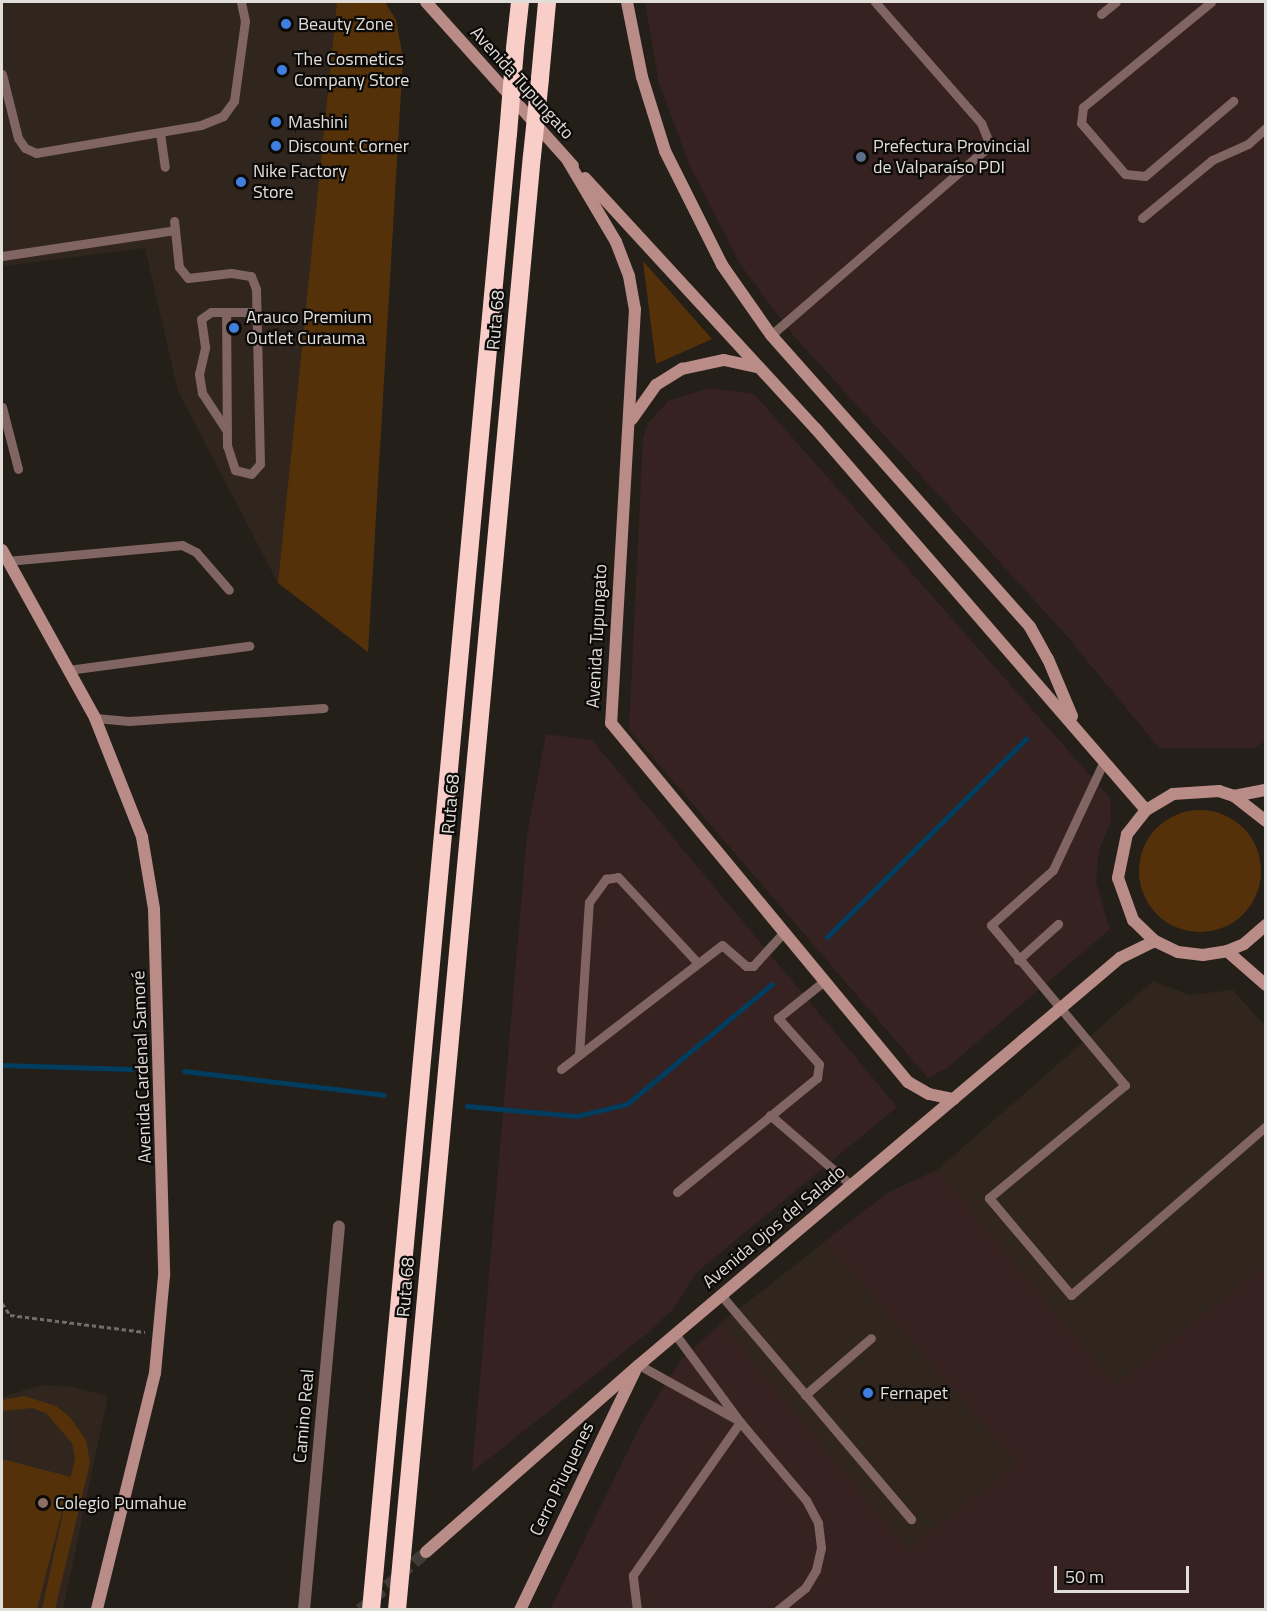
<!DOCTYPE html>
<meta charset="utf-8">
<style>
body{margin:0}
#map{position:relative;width:1267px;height:1611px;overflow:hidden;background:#251f1a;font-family:"Titillium Web",sans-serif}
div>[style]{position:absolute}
.built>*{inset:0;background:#31261d}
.industrial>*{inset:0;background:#352221}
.green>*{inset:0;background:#55310a}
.round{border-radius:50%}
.stream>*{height:5px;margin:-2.5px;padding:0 2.5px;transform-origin:2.5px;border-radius:2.5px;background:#003d5f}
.secondary-tunnel>*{height:12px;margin-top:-6px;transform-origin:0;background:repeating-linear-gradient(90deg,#413c37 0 12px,transparent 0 18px)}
.path>*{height:3px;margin-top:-1.5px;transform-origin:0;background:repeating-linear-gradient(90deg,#726d68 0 4.5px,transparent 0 7.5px)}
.lane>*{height:9px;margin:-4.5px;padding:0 4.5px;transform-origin:4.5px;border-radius:4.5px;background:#816562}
.street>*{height:12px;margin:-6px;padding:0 6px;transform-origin:6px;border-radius:6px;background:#816562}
.secondary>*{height:12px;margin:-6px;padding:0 6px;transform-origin:6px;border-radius:6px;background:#b98c87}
.highway>*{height:18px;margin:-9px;padding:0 9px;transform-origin:9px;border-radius:9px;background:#f9cec9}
.highway-bridge>*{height:18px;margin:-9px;padding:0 9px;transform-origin:9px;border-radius:9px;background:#f9cec9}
.dots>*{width:16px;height:16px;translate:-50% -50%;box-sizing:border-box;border:3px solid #0c0a08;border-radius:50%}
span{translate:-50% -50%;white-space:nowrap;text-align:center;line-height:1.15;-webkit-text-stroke:4.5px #0c0a08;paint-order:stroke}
.poi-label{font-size:18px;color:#e1ddd9}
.left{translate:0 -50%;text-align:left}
.street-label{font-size:18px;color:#e1ddd9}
.frame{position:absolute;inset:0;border:3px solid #e1ddd9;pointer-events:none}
.scale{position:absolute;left:1054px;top:1566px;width:135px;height:27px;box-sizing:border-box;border:3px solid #e1ddd9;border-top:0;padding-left:8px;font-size:18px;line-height:21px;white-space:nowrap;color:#e1ddd9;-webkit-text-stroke:4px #0c0a08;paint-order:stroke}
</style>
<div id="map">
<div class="built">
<i style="clip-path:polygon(2px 2px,337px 2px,278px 583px,178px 391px,145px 248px,2px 266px)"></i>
<i style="clip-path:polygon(1153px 981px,1189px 995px,1233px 990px,1265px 1026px,1265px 1265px,908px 1550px,721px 1323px,889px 1192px,937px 1170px)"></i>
<i style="clip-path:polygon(42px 1385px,73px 1387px,108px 1396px,63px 1609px,2px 1610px,2px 1397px)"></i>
</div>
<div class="industrial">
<i style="clip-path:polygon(645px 2px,1265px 2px,1266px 739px,1255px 748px,1159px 748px,1066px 635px,792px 334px,740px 264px,689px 164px,659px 83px)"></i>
<i style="clip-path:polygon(709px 388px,754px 394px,1110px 798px,1111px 822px,1099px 850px,1096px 882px,1110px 929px,947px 1068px,928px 1078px,629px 730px,643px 437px,648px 423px,668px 401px)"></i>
<i style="clip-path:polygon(546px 734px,592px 740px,897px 1107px,696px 1273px,674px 1308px,649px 1332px,472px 1472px,527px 835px)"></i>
<i style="clip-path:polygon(937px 1170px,1115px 1385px,1265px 1265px,1265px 1609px,550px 1610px,641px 1424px,680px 1361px,721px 1323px,908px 1550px,1017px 1463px,825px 1241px,889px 1192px)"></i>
</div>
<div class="green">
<i style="clip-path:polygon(337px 2px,385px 2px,396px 20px,403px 58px,368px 652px,278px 583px)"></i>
<i style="clip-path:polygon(643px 261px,712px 339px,656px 364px)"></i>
<i class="round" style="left:1139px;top:810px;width:122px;height:122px"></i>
<i style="clip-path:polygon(24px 1396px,56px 1406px,70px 1417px,86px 1440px,90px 1463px,55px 1609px,42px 1609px,75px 1458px,72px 1443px,46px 1413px,32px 1408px,2px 1411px,2px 1400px)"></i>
<i style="clip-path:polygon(2px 1459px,71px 1477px,37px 1609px,2px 1609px)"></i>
</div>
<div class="stream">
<i style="left:827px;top:937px;width:281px;rotate:-44.9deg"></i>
<i style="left:2px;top:1065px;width:130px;rotate:1.8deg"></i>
<i style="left:184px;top:1071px;width:201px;rotate:6.8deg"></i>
<i style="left:467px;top:1106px;width:110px;rotate:5.2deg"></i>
<i style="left:577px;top:1116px;width:51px;rotate:-13.5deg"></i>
<i style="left:627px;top:1104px;width:188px;rotate:-39.6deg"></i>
</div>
<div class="secondary-tunnel">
<i style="left:360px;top:1610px;width:88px;rotate:-41.3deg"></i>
</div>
<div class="path">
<i style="left:2px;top:1303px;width:14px;rotate:56deg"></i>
<i style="left:10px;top:1315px;width:136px;rotate:7.2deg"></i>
</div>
<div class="lane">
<i style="left:1211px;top:2px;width:166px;rotate:140.6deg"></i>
<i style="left:1083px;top:107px;width:16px;rotate:97deg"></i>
<i style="left:1081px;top:123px;width:67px;rotate:49.2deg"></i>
<i style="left:1125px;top:174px;width:20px;rotate:6deg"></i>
<i style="left:1145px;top:176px;width:116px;rotate:-40.4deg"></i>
<i style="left:1101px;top:14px;width:19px;rotate:-39deg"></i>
<i style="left:2px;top:74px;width:66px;rotate:76deg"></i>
<i style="left:18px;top:138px;width:12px;rotate:55deg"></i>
<i style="left:25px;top:148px;width:12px;rotate:24deg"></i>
<i style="left:36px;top:153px;width:167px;rotate:-9.6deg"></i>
<i style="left:201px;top:125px;width:24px;rotate:-22deg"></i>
<i style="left:223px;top:116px;width:19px;rotate:-54deg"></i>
<i style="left:234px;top:101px;width:81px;rotate:-82.2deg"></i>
<i style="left:245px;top:21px;width:19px;rotate:-102deg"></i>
<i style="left:160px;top:133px;width:34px;rotate:82deg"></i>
<i style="left:1142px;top:218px;width:91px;rotate:-39.6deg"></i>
<i style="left:1212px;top:160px;width:39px;rotate:-24deg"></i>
<i style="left:1248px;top:144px;width:24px;rotate:-42deg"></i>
<i style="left:175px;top:230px;width:37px;rotate:84deg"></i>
<i style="left:179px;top:267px;width:14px;rotate:51deg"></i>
<i style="left:188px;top:278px;width:43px;rotate:-6.6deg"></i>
<i style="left:231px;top:273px;width:20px;rotate:9deg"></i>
<i style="left:251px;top:276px;width:14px;rotate:69deg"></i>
<i style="left:256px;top:289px;width:175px;rotate:88.7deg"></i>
<i style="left:260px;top:464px;width:13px;rotate:132deg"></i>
<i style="left:251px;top:474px;width:16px;rotate:-166deg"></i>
<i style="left:235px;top:470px;width:25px;rotate:-108deg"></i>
<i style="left:227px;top:446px;width:134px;rotate:-90.4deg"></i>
<i style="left:2px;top:256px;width:175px;rotate:-8.5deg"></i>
<i style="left:175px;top:230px;width:9px;rotate:-96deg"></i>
<i style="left:771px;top:335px;width:286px;rotate:-40.9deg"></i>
<i style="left:987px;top:148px;width:8px;rotate:-83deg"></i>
<i style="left:988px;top:140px;width:18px;rotate:-112deg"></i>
<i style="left:981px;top:123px;width:161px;rotate:-131.2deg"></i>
<i style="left:2px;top:407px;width:64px;rotate:75.5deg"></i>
<i style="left:227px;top:431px;width:45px;rotate:-123.3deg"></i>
<i style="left:202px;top:393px;width:19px;rotate:-99deg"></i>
<i style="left:199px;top:374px;width:28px;rotate:-77deg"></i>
<i style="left:205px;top:347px;width:28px;rotate:-98deg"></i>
<i style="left:201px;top:319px;width:12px;rotate:-35deg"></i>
<i style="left:211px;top:312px;width:45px"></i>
<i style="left:7px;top:561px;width:176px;rotate:-5.2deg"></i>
<i style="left:182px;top:545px;width:16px;rotate:27deg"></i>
<i style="left:196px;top:552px;width:50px;rotate:49deg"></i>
<i style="left:68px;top:670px;width:183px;rotate:-7.6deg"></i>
<i style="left:95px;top:718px;width:34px;rotate:5deg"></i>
<i style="left:129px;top:721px;width:195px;rotate:-3.8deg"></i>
<i style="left:1104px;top:761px;width:120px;rotate:115.1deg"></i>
<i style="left:1053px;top:870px;width:83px;rotate:138.4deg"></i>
<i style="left:991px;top:925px;width:209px;rotate:50.1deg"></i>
<i style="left:1125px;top:1085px;width:177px;rotate:140.3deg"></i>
<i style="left:989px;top:1198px;width:127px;rotate:49.8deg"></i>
<i style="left:1071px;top:1295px;width:258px;rotate:-40.9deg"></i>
<i style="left:1018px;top:960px;width:54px;rotate:-42deg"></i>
<i style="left:579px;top:1055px;width:153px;rotate:-86.3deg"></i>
<i style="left:589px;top:902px;width:29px;rotate:-54deg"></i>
<i style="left:606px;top:879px;width:12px;rotate:-9deg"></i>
<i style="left:618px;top:877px;width:117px;rotate:47.1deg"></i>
<i style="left:561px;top:1069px;width:203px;rotate:-37.6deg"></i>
<i style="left:722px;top:945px;width:32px;rotate:41deg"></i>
<i style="left:746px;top:966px;width:7px"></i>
<i style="left:753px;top:966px;width:45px;rotate:-47.7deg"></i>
<i style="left:770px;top:1115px;width:107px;rotate:40.8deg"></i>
<i style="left:677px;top:1192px;width:181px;rotate:-39.2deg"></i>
<i style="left:817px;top:1078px;width:14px;rotate:-82deg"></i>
<i style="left:819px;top:1064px;width:62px;rotate:-131.7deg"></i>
<i style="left:778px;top:1018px;width:58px;rotate:-38.7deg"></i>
<i style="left:721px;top:1295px;width:294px;rotate:49.7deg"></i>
<i style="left:675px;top:1334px;width:109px;rotate:53.5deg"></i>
<i style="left:740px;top:1422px;width:102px;rotate:49.8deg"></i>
<i style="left:806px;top:1500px;width:26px;rotate:62deg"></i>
<i style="left:818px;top:1523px;width:25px;rotate:83deg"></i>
<i style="left:821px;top:1548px;width:23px;rotate:103deg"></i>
<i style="left:816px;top:1570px;width:21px;rotate:121deg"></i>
<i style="left:805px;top:1588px;width:35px;rotate:141deg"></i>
<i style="left:639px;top:1365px;width:111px;rotate:29.1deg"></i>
<i style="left:805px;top:1395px;width:87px;rotate:-40.8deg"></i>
<i style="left:637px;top:1610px;width:35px;rotate:-97deg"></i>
<i style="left:633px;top:1575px;width:187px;rotate:-55deg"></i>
</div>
<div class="street">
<i style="left:304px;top:1610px;width:385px;rotate:-84.8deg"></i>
</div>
<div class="secondary">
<i style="left:426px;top:2px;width:220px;rotate:48.1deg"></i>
<i style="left:627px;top:2px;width:76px;rotate:78.7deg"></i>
<i style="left:642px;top:77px;width:77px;rotate:72.7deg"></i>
<i style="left:665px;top:151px;width:127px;rotate:63.4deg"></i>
<i style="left:722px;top:265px;width:85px;rotate:55deg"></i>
<i style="left:771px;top:335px;width:390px;rotate:48.4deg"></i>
<i style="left:1030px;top:627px;width:37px;rotate:61deg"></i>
<i style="left:1048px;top:659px;width:62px;rotate:67.2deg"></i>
<i style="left:568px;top:161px;width:94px;rotate:59.3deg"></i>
<i style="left:616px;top:242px;width:36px;rotate:69deg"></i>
<i style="left:629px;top:276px;width:34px;rotate:80deg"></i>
<i style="left:635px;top:309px;width:415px;rotate:93.3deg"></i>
<i style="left:611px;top:723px;width:466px;rotate:50.4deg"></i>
<i style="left:908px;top:1082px;width:24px;rotate:30deg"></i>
<i style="left:929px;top:1094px;width:25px;rotate:12deg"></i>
<i style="left:585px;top:178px;width:341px;rotate:47.4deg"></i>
<i style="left:816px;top:429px;width:504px;rotate:49.1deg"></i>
<i style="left:632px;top:419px;width:42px;rotate:-54.8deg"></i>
<i style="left:656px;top:385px;width:31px;rotate:-32deg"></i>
<i style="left:682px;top:369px;width:43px;rotate:-12.1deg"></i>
<i style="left:724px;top:360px;width:34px;rotate:12deg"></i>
<i style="left:2px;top:550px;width:192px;rotate:61deg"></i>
<i style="left:95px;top:718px;width:128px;rotate:68.4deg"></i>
<i style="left:142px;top:837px;width:73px;rotate:80.5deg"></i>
<i style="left:154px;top:909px;width:367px;rotate:88.4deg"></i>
<i style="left:164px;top:1276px;width:97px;rotate:95.3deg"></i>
<i style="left:155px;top:1373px;width:244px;rotate:103.8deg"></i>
<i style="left:1234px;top:796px;width:33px;rotate:-11deg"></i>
<i style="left:1266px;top:821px;width:41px;rotate:-142deg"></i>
<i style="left:1234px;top:796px;width:16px;rotate:-162deg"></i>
<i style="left:1219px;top:791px;width:46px;rotate:176.3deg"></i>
<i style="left:1173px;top:794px;width:31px;rotate:149deg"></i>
<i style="left:1146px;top:810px;width:31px;rotate:128deg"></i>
<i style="left:1127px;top:834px;width:45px;rotate:101.6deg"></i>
<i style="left:1118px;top:878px;width:45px;rotate:70.3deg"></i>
<i style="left:1133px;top:920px;width:30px;rotate:44deg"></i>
<i style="left:1155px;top:941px;width:25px;rotate:26deg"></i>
<i style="left:1178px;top:952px;width:25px;rotate:7deg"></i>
<i style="left:1203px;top:955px;width:24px;rotate:-9deg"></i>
<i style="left:1227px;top:951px;width:18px;rotate:-22deg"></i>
<i style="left:1244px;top:944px;width:29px;rotate:-41deg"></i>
<i style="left:1227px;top:951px;width:52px;rotate:41.1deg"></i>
<i style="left:426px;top:1552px;width:283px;rotate:-41.3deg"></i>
<i style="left:639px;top:1365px;width:630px;rotate:-40.24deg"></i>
<i style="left:1120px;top:958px;width:39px;rotate:-26deg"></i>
<i style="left:520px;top:1610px;width:265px;rotate:-64.3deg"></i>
</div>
<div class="highway">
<i style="left:515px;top:48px;width:46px;rotate:-83.8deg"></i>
<i style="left:540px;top:78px;width:76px;rotate:-84.7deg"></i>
<i style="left:371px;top:1610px;width:1482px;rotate:-84.7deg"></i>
<i style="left:397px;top:1610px;width:1460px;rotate:-84.7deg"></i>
</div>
<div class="highway-bridge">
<i style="left:508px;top:134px;width:86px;rotate:-85.3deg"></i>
<i style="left:532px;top:156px;width:78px;rotate:-84.1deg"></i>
</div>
<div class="dots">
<i style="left:286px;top:24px;background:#3f7fe0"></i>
<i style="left:282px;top:70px;background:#3f7fe0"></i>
<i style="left:276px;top:122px;background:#3f7fe0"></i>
<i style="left:276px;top:146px;background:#3f7fe0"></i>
<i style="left:861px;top:157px;background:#5c6f8a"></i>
<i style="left:241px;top:182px;background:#3f7fe0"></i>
<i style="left:234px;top:328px;background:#3f7fe0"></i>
<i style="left:868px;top:1393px;background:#3f7fe0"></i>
<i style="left:43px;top:1503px;background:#8d6e63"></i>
</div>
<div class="poi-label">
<span class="left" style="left:298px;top:24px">Beauty Zone</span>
<span class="left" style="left:294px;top:70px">The Cosmetics<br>Company Store</span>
<span class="left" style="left:288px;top:122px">Mashini</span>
<span class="left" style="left:288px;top:146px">Discount Corner</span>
<span class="left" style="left:873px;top:157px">Prefectura Provincial<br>de Valparaíso PDI</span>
<span class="left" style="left:253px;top:182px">Nike Factory<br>Store</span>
<span class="left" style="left:246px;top:328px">Arauco Premium<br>Outlet Curauma</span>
<span class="left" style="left:880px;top:1393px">Fernapet</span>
<span class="left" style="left:55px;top:1503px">Colegio Pumahue</span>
</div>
<div class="street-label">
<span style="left:522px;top:83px;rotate:48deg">Avenida Tupungato</span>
<span style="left:496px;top:320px;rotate:-85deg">Ruta 68</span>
<span style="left:597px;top:636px;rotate:-87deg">Avenida Tupungato</span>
<span style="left:451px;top:804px;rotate:-85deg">Ruta 68</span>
<span style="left:142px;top:1067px;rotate:-92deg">Avenida Cardenal Samoré</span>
<span style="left:774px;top:1227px;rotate:-40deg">Avenida Ojos del Salado</span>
<span style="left:406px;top:1287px;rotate:-85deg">Ruta 68</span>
<span style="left:304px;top:1416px;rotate:-85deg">Camino Real</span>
<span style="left:562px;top:1479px;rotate:-64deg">Cerro Piuquenes</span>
</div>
<div class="frame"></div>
<div class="scale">50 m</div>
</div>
